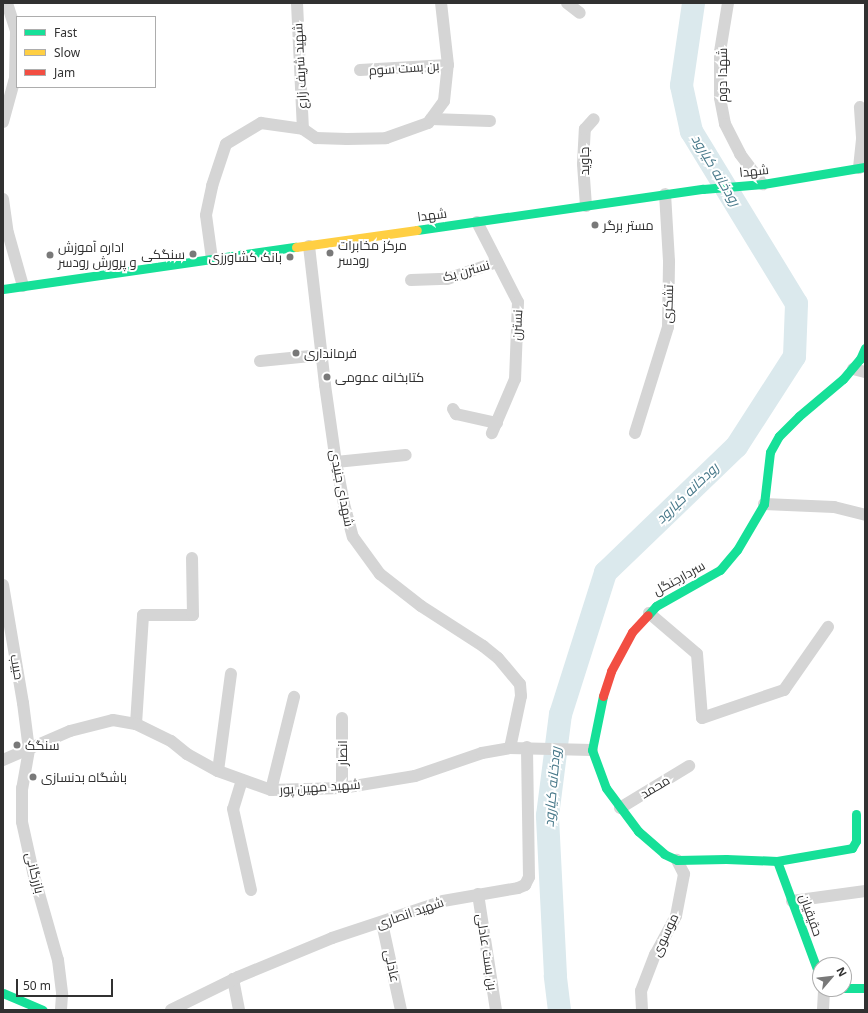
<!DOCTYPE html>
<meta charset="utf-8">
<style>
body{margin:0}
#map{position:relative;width:868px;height:1013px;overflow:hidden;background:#fff;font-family:"Noto Sans",Cairo,sans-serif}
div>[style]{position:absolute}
.river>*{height:23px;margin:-11.5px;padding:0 11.5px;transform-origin:11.5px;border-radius:11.5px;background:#dbe9ed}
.street>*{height:12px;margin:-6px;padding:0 6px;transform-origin:6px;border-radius:6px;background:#d5d5d5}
.fast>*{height:9px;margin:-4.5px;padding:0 4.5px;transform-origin:4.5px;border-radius:4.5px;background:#16e098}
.slow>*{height:9px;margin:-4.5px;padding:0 4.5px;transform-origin:4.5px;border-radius:4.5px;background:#ffcf43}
.jam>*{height:9px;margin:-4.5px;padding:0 4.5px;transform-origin:4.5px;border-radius:4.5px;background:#f24e42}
.dots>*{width:11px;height:11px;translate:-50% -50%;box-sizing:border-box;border:2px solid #fff;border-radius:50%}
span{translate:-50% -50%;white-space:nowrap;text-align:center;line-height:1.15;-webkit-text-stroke:4px #fff;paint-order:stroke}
.street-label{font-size:13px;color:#313131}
.poi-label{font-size:13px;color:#313131}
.left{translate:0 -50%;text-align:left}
.right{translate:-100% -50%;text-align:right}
.water-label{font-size:14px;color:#48798a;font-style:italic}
.frame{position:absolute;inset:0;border:4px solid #313131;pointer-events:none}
.legend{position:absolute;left:16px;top:16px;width:140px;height:72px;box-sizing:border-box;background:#fff;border:1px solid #adadad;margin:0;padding:5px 7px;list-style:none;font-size:12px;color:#313131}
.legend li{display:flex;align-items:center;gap:8px;height:20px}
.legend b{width:20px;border:1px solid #adadad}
.north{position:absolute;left:812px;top:957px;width:40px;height:40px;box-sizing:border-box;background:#fff;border:1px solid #adadad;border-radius:50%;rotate:62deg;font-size:11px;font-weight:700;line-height:16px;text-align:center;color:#313131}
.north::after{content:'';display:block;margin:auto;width:14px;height:18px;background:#797979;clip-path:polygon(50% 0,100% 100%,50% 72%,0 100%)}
.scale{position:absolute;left:16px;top:979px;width:97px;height:18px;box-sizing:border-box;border:2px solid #313131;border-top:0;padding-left:5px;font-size:12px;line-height:14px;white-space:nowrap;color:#313131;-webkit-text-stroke:3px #fff;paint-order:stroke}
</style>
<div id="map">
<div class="river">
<i style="left:559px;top:1010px;width:35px;rotate:-97deg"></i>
<i style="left:555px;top:975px;width:160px;rotate:-92.9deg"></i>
<i style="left:547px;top:815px;width:102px;rotate:-82.7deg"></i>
<i style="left:560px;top:714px;width:149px;rotate:-72.4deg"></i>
<i style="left:605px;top:572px;width:182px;rotate:-43.9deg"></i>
<i style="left:736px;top:446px;width:107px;rotate:-57.2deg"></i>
<i style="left:794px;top:356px;width:53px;rotate:-87.8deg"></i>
<i style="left:796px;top:303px;width:202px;rotate:-121.4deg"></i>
<i style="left:691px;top:131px;width:47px;rotate:-102.3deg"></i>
<i style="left:681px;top:85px;width:83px;rotate:-81.7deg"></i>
</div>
<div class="street">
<i style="left:297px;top:3px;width:126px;rotate:87.3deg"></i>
<i style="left:567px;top:3px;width:16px;rotate:38deg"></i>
<i style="left:728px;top:3px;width:50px;rotate:99.3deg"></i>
<i style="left:720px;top:52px;width:46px;rotate:90deg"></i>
<i style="left:720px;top:98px;width:26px;rotate:79deg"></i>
<i style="left:725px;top:124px;width:34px;rotate:63deg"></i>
<i style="left:740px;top:154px;width:38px;rotate:53deg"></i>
<i style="left:360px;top:70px;width:88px;rotate:-3.3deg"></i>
<i style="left:431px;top:119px;width:59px;rotate:1.9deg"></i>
<i style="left:3px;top:122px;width:46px;rotate:-74.7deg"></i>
<i style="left:15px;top:78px;width:47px;rotate:-88.8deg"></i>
<i style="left:16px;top:31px;width:29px;rotate:-108deg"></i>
<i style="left:859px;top:168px;width:31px;rotate:-84deg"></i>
<i style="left:862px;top:137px;width:30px;rotate:-94deg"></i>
<i style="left:3px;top:199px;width:34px;rotate:82deg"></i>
<i style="left:8px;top:233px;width:55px;rotate:74.2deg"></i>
<i style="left:586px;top:206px;width:42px;rotate:-94.1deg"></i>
<i style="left:583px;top:164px;width:35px;rotate:-87deg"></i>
<i style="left:585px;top:129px;width:13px;rotate:-48deg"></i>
<i style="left:477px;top:222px;width:90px;rotate:62.9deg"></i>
<i style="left:518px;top:302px;width:77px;rotate:92.2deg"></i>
<i style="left:515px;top:379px;width:59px;rotate:113.1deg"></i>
<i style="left:309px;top:246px;width:140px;rotate:83.4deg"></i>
<i style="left:325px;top:385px;width:78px;rotate:81.9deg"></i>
<i style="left:336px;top:462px;width:43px;rotate:79.2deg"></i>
<i style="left:344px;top:504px;width:34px;rotate:75deg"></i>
<i style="left:353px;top:537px;width:46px;rotate:53.9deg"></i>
<i style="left:380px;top:574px;width:52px;rotate:38deg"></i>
<i style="left:421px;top:606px;width:74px;rotate:32.8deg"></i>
<i style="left:483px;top:646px;width:19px;rotate:39deg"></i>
<i style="left:498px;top:658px;width:34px;rotate:50deg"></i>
<i style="left:520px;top:684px;width:12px;rotate:85deg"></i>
<i style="left:521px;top:696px;width:53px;rotate:101.9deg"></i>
<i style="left:212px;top:259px;width:44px;rotate:-97.8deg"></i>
<i style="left:206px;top:215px;width:30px;rotate:-78deg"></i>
<i style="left:212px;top:186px;width:44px;rotate:-71.6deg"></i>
<i style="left:226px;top:144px;width:41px;rotate:-31deg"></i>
<i style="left:261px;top:123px;width:42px;rotate:8.1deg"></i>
<i style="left:303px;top:129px;width:16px;rotate:35deg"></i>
<i style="left:316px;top:138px;width:31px;rotate:2deg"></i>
<i style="left:347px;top:139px;width:39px;rotate:-1deg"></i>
<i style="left:386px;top:138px;width:45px;rotate:-19.7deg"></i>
<i style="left:428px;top:123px;width:27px;rotate:-54deg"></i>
<i style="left:444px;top:101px;width:36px;rotate:-84deg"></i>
<i style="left:448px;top:65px;width:62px;rotate:-96.4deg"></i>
<i style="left:411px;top:280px;width:36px;rotate:-2deg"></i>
<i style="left:447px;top:279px;width:53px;rotate:-18.8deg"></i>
<i style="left:260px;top:361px;width:61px;rotate:-5.6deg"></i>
<i style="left:853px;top:369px;width:12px;rotate:14deg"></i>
<i style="left:453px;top:409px;width:6px;rotate:59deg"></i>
<i style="left:456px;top:414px;width:42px;rotate:12.4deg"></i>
<i style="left:635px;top:433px;width:111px;rotate:-72.7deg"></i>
<i style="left:668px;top:327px;width:66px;rotate:-89.1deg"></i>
<i style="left:669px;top:261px;width:67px;rotate:-93.4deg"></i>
<i style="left:336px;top:462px;width:70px;rotate:-5.7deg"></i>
<i style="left:764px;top:504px;width:70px;rotate:2.5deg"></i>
<i style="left:834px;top:507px;width:32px;rotate:14deg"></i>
<i style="left:3px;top:585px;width:120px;rotate:80.4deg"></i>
<i style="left:23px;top:703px;width:47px;rotate:82.7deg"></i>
<i style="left:29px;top:750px;width:39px;rotate:100deg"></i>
<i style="left:22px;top:788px;width:34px;rotate:90deg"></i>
<i style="left:22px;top:822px;width:55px;rotate:77.5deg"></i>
<i style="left:34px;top:876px;width:87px;rotate:74.1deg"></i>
<i style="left:58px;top:960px;width:35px;rotate:83deg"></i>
<i style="left:62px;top:995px;width:15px;rotate:94deg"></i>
<i style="left:649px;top:613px;width:63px;rotate:40.5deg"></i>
<i style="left:697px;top:654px;width:64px;rotate:85.5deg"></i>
<i style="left:702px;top:718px;width:87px;rotate:-18.9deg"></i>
<i style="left:784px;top:690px;width:77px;rotate:-55.1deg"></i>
<i style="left:136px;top:724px;width:109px;rotate:-86.3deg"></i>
<i style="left:143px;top:615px;width:50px"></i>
<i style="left:193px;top:615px;width:57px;rotate:-91deg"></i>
<i style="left:3px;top:760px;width:73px;rotate:-23.4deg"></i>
<i style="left:70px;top:731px;width:44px;rotate:-14.3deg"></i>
<i style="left:113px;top:720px;width:23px;rotate:10deg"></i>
<i style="left:136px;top:724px;width:39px;rotate:26deg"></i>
<i style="left:171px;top:741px;width:21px;rotate:39deg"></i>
<i style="left:187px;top:754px;width:35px;rotate:29deg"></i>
<i style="left:218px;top:771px;width:56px;rotate:19.7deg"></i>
<i style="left:271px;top:790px;width:71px;rotate:-1.6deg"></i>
<i style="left:342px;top:788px;width:74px;rotate:-9.3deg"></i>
<i style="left:415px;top:776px;width:71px;rotate:-18.9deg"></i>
<i style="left:482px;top:753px;width:28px;rotate:-10deg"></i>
<i style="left:510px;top:748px;width:82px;rotate:1.4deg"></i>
<i style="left:218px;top:771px;width:98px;rotate:-82.4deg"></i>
<i style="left:242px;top:780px;width:30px;rotate:107deg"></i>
<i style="left:233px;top:809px;width:83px;rotate:77.5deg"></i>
<i style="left:342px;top:788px;width:70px;rotate:-90deg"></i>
<i style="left:271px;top:790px;width:96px;rotate:-76.1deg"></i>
<i style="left:620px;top:808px;width:81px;rotate:-31.3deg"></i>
<i style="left:478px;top:894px;width:117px;rotate:81.2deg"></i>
<i style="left:792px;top:901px;width:74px;rotate:-7.8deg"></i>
<i style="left:382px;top:923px;width:89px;rotate:77.7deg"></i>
<i style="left:233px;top:979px;width:32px;rotate:79deg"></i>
<i style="left:171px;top:1010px;width:75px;rotate:-26.2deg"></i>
<i style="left:238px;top:977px;width:102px;rotate:-22.5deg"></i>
<i style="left:332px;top:938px;width:117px;rotate:-18.4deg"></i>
<i style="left:443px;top:901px;width:76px;rotate:-9.8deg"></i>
<i style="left:518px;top:888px;width:8px;rotate:-23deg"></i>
<i style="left:525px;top:885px;width:9px;rotate:-63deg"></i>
<i style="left:529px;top:877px;width:130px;rotate:-90.9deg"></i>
<i style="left:642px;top:1010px;width:19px;rotate:-93deg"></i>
<i style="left:641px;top:991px;width:39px;rotate:-69deg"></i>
<i style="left:655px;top:955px;width:44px;rotate:-61.7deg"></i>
<i style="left:676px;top:916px;width:43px;rotate:-79.2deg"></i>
<i style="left:684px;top:874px;width:16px;rotate:-117deg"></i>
<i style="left:823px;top:1010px;width:21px;rotate:-87deg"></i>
</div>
<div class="fast">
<i style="left:417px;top:230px;width:289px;rotate:-8.2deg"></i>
<i style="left:703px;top:189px;width:60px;rotate:-4.8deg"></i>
<i style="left:763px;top:184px;width:103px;rotate:-9.5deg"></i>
<i style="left:3px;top:289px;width:296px;rotate:-8.2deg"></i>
<i style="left:648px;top:615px;width:12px;rotate:-48deg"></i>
<i style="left:656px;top:606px;width:73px;rotate:-29.4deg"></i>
<i style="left:720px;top:570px;width:26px;rotate:-50deg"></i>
<i style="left:737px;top:550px;width:53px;rotate:-59.6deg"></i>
<i style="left:764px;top:504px;width:52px;rotate:-83.4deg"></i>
<i style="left:770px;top:452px;width:18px;rotate:-61deg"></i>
<i style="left:779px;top:436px;width:28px;rotate:-45deg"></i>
<i style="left:799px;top:416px;width:57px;rotate:-40.1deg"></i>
<i style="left:843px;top:379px;width:26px;rotate:-50deg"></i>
<i style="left:860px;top:359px;width:12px;rotate:-66deg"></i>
<i style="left:603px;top:696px;width:55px;rotate:101.5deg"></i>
<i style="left:592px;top:750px;width:40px;rotate:69.8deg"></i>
<i style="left:606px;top:788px;width:54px;rotate:53.3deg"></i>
<i style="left:638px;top:831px;width:35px;rotate:41deg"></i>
<i style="left:664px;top:854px;width:14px;rotate:25deg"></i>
<i style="left:677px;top:860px;width:49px;rotate:-1.2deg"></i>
<i style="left:726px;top:859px;width:51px;rotate:2.2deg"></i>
<i style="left:777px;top:861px;width:76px;rotate:-9.8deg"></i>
<i style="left:852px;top:848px;width:8px;rotate:-60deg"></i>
<i style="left:856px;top:841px;width:27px;rotate:-90deg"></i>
<i style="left:777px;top:861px;width:124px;rotate:69.7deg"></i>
<i style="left:844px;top:988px;width:21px"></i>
<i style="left:3px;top:993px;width:43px;rotate:23deg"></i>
</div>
<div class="slow">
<i style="left:296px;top:247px;width:122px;rotate:-8deg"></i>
</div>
<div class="jam">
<i style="left:603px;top:696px;width:26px;rotate:-72deg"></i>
<i style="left:611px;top:671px;width:44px;rotate:-61.7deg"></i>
<i style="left:632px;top:632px;width:23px;rotate:-47deg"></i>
</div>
<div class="dots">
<i style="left:595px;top:225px;background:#797979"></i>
<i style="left:330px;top:253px;background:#797979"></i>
<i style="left:193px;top:254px;background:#797979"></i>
<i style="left:50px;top:255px;background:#797979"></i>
<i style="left:290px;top:257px;background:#797979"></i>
<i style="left:296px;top:353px;background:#797979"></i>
<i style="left:327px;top:377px;background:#797979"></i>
<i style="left:17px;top:745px;background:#797979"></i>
<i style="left:33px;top:777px;background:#797979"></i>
</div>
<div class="street-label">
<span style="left:300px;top:66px;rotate:-93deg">شهید شریف زارع</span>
<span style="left:404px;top:68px;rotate:-4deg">بن بست سوم</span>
<span style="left:722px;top:75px;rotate:-90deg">شهدا دوم</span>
<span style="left:584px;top:161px;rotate:-90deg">جاوید</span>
<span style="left:754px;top:171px;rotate:-6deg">شهدا</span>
<span style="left:432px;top:215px;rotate:-8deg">شهدا</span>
<span style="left:466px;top:271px;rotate:-16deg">نسترن یک</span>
<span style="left:668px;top:304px;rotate:-88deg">تشکری</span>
<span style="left:517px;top:325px;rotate:-87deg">نسترن</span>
<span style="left:342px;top:488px;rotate:79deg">شهدای جنیدی</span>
<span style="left:679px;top:578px;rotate:-29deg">سردارجنگل</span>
<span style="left:17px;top:667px;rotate:80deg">حبیب</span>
<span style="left:342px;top:753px;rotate:-90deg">انصار</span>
<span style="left:320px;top:787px;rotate:-4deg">شهید مهین پور</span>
<span style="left:655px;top:787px;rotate:-31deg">محمد</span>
<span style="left:35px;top:873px;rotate:76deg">بازرگانی</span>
<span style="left:410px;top:913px;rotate:-19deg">شهید انصاری</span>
<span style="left:811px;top:915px;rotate:70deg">حقیقیان</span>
<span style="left:665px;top:935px;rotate:-65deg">موسوی</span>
<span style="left:487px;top:952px;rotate:81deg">بن بست عادلی</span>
<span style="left:392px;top:966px;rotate:78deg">عادلی</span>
</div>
<div class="poi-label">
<span class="left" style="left:603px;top:225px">مستر برگر</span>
<span class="left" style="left:338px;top:253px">مرکز مخابرات<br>رودسر</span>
<span class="left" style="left:58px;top:255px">اداره آموزش<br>و پرورش رودسر</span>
<span class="right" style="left:185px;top:254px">سنگکى</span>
<span class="right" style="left:282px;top:257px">بانک کشاورزى</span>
<span class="left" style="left:304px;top:353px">فرماندارى</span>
<span class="left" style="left:335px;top:377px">کتابخانه عمومى</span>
<span class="left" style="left:25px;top:745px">سنگک</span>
<span class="left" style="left:41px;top:777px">باشگاه بدنسازى</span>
</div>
<div class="water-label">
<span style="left:716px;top:170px;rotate:59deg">رودخانه کیارود</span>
<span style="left:687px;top:493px;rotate:-44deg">رودخانه کیارود</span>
<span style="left:552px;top:787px;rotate:-85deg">رودخانه کیارود</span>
</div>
<div class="frame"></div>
<ul class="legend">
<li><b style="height:5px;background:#16e098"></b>Fast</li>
<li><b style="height:5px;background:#ffcf43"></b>Slow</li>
<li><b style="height:5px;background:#f24e42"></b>Jam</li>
</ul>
<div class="north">N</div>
<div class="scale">50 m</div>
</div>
